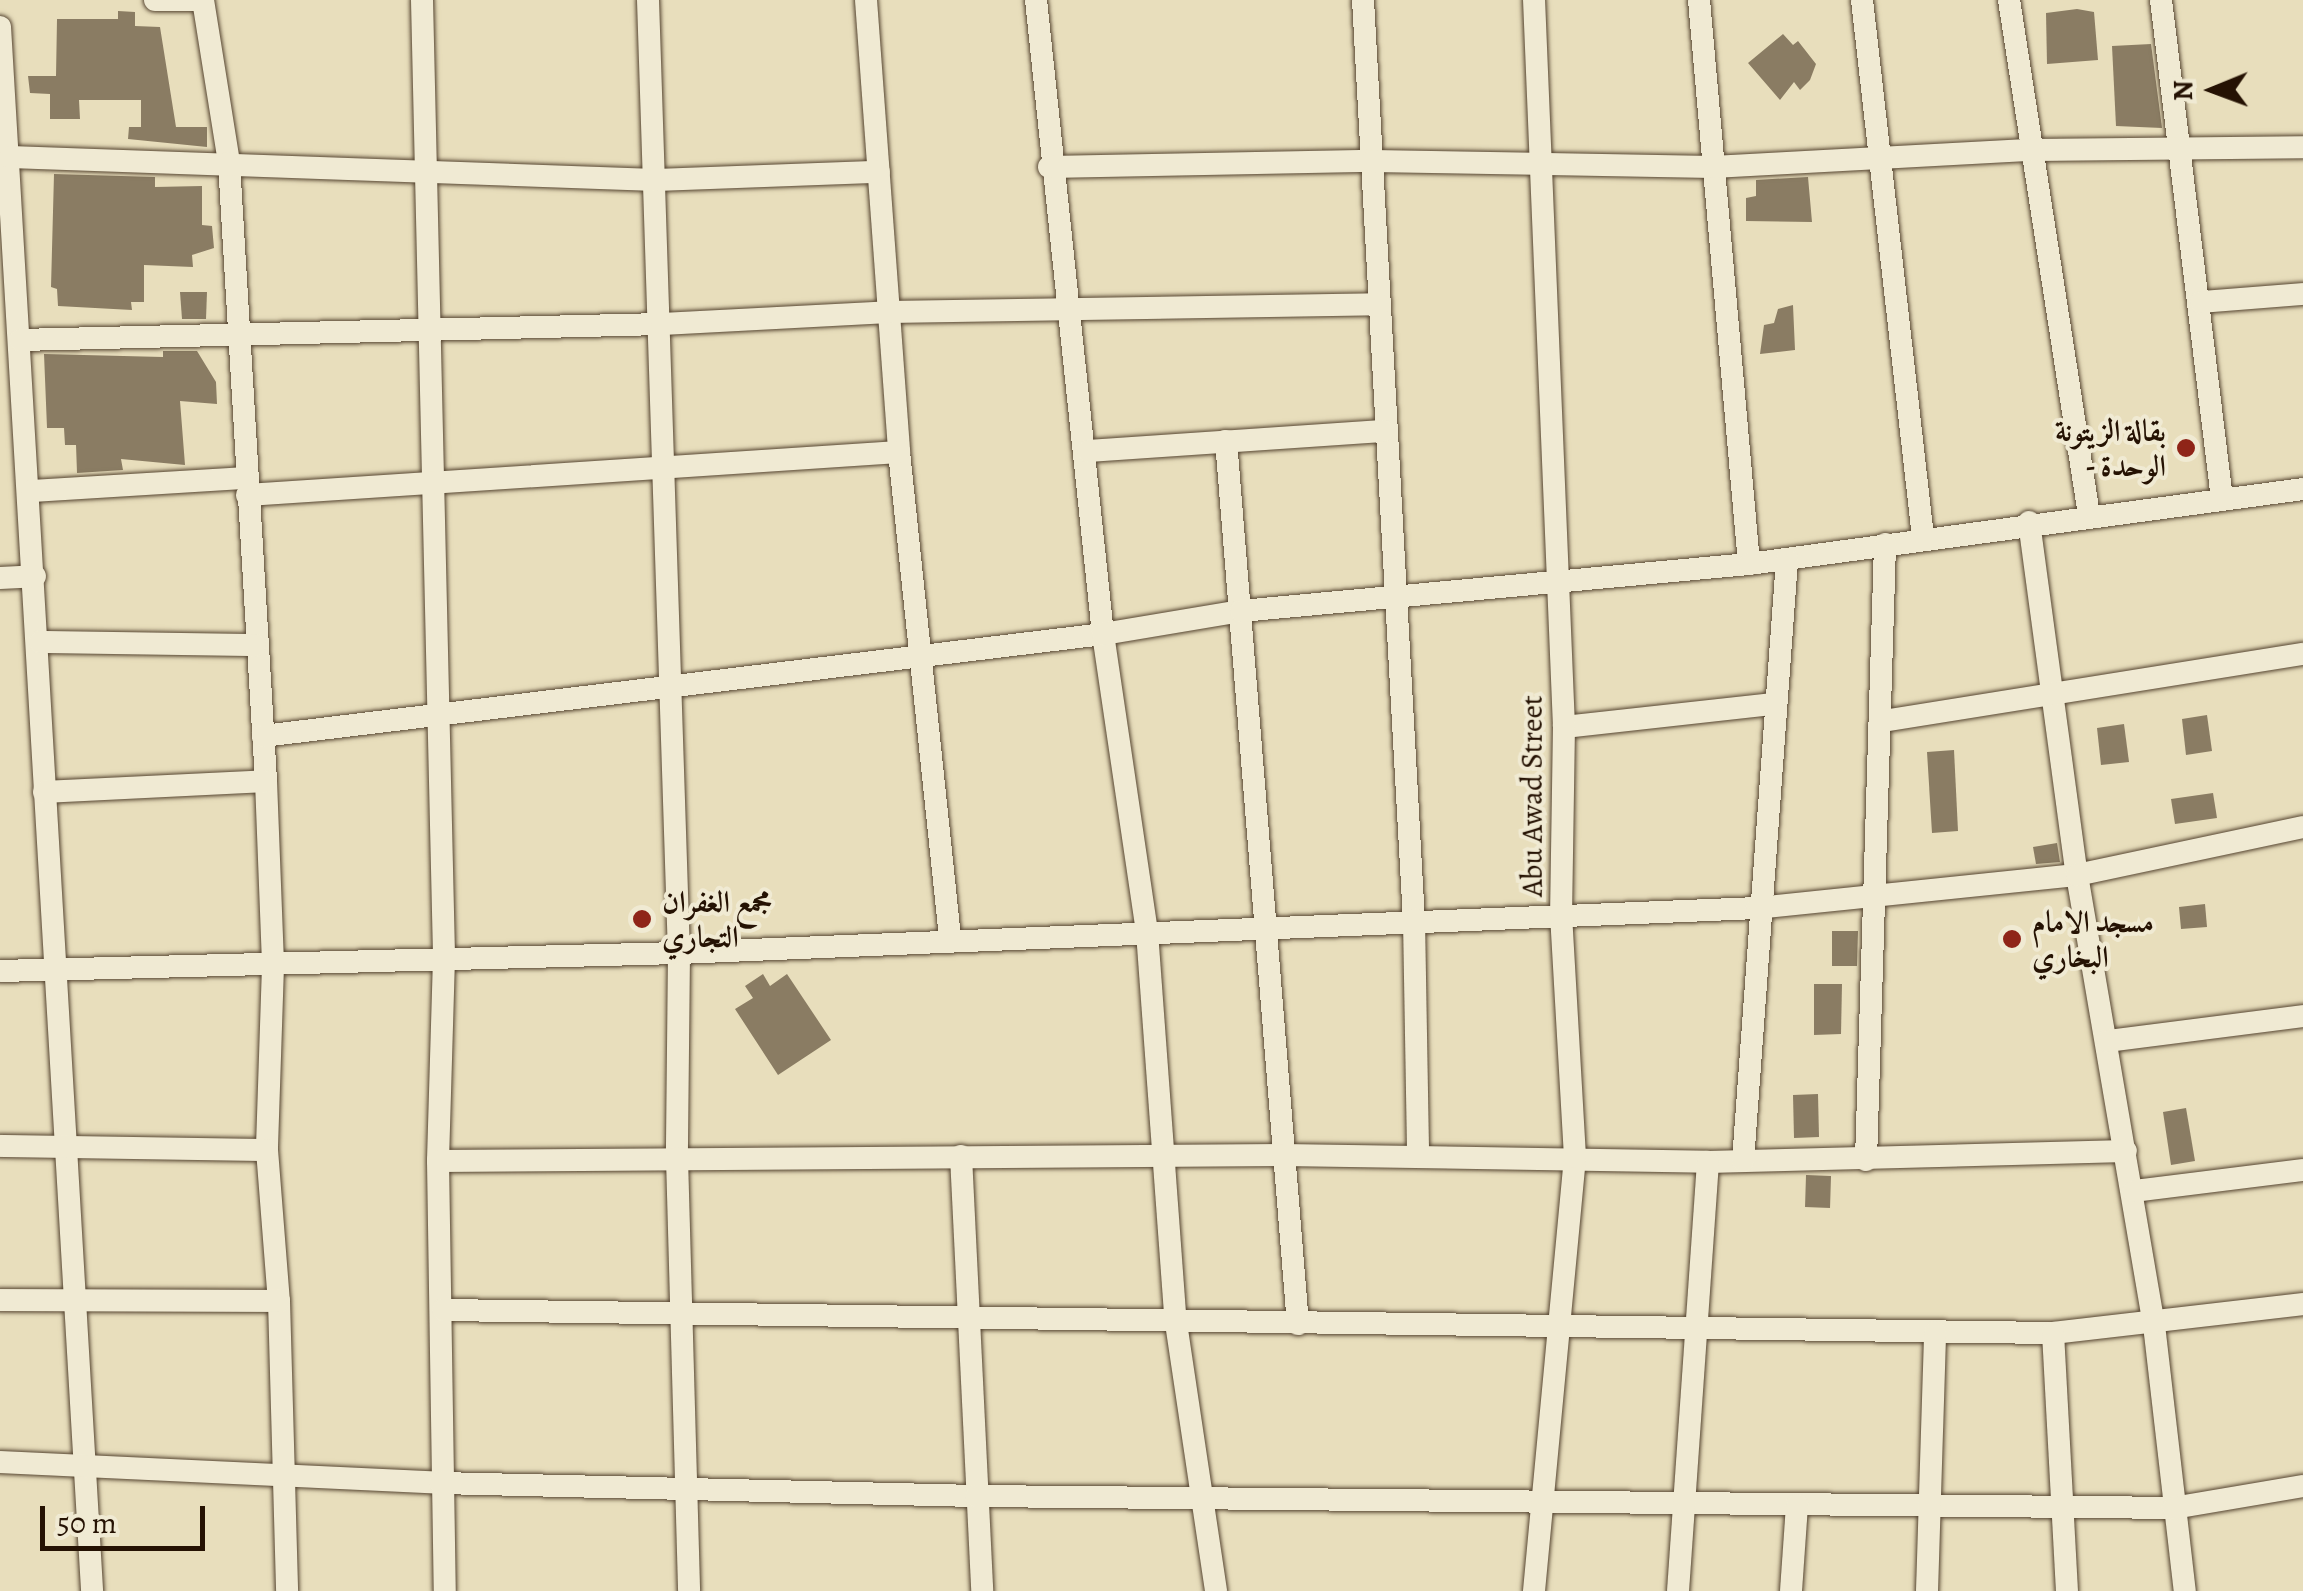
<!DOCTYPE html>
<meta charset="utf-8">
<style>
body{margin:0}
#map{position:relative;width:2303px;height:1591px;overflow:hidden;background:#e8debc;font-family:Alegreya,Amiri,serif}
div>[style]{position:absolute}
.building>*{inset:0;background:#8a7c63}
.roads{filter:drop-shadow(0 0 2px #564531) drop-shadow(0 0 2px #564531)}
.street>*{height:22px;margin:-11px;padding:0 11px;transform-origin:11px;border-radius:11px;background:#f0ead3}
.dots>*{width:28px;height:28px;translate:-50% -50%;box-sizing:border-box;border:5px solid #f0ead3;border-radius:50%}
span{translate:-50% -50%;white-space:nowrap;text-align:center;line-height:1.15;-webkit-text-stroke:8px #f0ead3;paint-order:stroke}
.poi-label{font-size:30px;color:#251203;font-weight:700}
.right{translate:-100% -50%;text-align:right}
.left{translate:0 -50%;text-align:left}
.street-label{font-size:30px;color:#251203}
.north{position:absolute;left:2163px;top:40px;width:100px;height:100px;-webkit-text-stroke:8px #f0ead3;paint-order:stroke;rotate:269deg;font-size:28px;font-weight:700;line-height:40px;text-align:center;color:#251203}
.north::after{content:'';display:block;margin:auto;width:35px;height:45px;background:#251203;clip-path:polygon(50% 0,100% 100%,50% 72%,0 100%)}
.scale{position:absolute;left:40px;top:1506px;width:165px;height:45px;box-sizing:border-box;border:5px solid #251203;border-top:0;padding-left:12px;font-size:30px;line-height:35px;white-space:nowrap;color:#251203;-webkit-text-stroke:8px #f0ead3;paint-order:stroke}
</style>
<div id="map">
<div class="building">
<i style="clip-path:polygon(2077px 9px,2094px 12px,2098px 60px,2047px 64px,2046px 13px)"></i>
<i style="clip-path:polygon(118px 11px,135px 12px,135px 26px,160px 27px,176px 127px,207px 127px,207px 147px,128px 139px,129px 127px,141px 127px,141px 100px,79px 100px,80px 119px,50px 119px,50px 94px,30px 93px,28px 76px,56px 76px,57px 19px,118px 19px)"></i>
<i style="clip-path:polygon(1783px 34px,1793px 45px,1798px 41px,1816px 64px,1810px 80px,1800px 90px,1794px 82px,1780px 100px,1748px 63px)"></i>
<i style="clip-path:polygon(2151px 44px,2162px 128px,2116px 126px,2112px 46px)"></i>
<i style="clip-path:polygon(54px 174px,155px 177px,155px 187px,202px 186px,202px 225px,212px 226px,214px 248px,192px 255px,193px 267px,144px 265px,144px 302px,131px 302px,132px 310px,58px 306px,57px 289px,51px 287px)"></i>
<i style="clip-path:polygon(1808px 177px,1812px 222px,1746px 221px,1746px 198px,1756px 196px,1756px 180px)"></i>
<i style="clip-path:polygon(180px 292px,207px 292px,206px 319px,182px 319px)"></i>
<i style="clip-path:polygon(1793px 305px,1795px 350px,1760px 354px,1764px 325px,1774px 323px,1778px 309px)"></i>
<i style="clip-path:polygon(163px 351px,197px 351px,216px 382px,217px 404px,180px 401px,185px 465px,121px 459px,123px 470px,77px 473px,76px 445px,65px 445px,64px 428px,47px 428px,44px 354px,163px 357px)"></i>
<i style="clip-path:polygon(2207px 715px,2212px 751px,2186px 755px,2182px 719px)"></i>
<i style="clip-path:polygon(2124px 724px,2129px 762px,2101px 765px,2097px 728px)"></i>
<i style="clip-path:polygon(1954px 750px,1958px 831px,1932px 833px,1927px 752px)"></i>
<i style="clip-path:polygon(2213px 793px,2217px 818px,2175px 824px,2171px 799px)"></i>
<i style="clip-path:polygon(2057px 843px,2060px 862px,2036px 864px,2033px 847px)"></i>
<i style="clip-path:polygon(2205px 904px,2207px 927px,2181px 929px,2179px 907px)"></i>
<i style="clip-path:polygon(1832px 931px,1858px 931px,1857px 966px,1832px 966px)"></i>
<i style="clip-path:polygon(763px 974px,770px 986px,787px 974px,831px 1040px,778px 1075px,735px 1009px,753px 998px,745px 986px)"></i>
<i style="clip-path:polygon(1814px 984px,1842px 984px,1841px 1034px,1814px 1035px)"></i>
<i style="clip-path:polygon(1818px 1094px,1819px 1137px,1794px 1138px,1793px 1095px)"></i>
<i style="clip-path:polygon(2186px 1108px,2195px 1161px,2171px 1165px,2163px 1112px)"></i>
<i style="clip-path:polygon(1806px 1175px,1831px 1176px,1830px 1208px,1805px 1207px)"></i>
</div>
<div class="roads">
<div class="street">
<i style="left:155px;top:0;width:48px"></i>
<i style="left:203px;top:0;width:165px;rotate:80.9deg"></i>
<i style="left:229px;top:163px;width:619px;rotate:86.57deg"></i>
<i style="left:266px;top:781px;width:185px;rotate:87.8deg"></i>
<i style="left:273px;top:966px;width:184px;rotate:91.9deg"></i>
<i style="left:267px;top:1150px;width:151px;rotate:85.5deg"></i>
<i style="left:279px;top:1301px;width:290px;rotate:88.4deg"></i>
<i style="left:422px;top:0;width:958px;rotate:88.68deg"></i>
<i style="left:444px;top:958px;width:203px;rotate:91.7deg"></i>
<i style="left:438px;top:1161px;width:430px;rotate:89.1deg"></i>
<i style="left:648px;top:0;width:954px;rotate:88.14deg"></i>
<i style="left:679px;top:953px;width:205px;rotate:90.6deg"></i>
<i style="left:677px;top:1158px;width:433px;rotate:88.4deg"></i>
<i style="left:866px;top:0;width:453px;rotate:85.8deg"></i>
<i style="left:899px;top:452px;width:491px;rotate:84deg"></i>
<i style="left:1036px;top:0;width:638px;rotate:83.97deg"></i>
<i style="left:1103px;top:634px;width:301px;rotate:81.6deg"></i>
<i style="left:1147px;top:932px;width:392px;rotate:85.8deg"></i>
<i style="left:1176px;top:1323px;width:271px;rotate:81.5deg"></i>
<i style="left:1363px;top:0;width:921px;rotate:86.83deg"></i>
<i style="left:1414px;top:920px;width:235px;rotate:89deg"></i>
<i style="left:1699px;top:0;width:566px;rotate:84.93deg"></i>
<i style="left:1862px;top:0;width:540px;rotate:83.52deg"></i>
<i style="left:2009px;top:0;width:521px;rotate:81.17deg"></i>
<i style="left:2161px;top:0;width:503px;rotate:83.03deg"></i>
<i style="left:0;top:27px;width:1567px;rotate:86.63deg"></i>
<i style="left:10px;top:157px;width:646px;rotate:2.04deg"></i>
<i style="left:656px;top:180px;width:223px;rotate:-2.1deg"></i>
<i style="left:1049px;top:167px;width:324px;rotate:-1.1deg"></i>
<i style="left:1373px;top:161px;width:340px;rotate:1deg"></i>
<i style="left:1713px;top:167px;width:319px;rotate:-3.1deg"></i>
<i style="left:2032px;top:150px;width:271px;rotate:-0.6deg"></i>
<i style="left:2201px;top:302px;width:102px;rotate:-4.5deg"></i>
<i style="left:20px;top:340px;width:642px;rotate:-1.43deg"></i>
<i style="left:662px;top:324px;width:227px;rotate:-3deg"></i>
<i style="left:889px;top:312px;width:490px;rotate:-0.9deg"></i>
<i style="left:1226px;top:441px;width:886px;rotate:85.34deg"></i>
<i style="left:1088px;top:451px;width:295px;rotate:-3.9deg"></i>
<i style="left:32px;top:491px;width:215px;rotate:-3.5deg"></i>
<i style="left:247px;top:495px;width:653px;rotate:-3.77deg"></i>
<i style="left:2029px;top:522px;width:356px;rotate:82.3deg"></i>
<i style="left:2077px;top:875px;width:457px;rotate:80.3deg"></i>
<i style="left:2154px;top:1325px;width:268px;rotate:83.4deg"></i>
<i style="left:0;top:578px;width:35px;rotate:-3deg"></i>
<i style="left:40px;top:642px;width:215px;rotate:0.8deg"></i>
<i style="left:1883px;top:721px;width:425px;rotate:-9.1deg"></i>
<i style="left:1564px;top:727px;width:209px;rotate:-6.3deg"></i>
<i style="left:263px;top:736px;width:846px;rotate:-6.92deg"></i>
<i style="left:1103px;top:634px;width:140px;rotate:-9.5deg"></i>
<i style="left:1241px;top:611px;width:510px;rotate:-5.29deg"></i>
<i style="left:1749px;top:564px;width:559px;rotate:-7.71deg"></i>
<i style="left:44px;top:792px;width:222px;rotate:-2.8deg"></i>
<i style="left:0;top:971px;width:679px;rotate:-1.52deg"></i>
<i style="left:679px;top:953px;width:1079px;rotate:-2.39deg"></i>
<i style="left:1757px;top:908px;width:322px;rotate:-5.9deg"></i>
<i style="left:2077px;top:875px;width:231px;rotate:-12deg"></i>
<i style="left:2108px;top:1041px;width:197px;rotate:-7.3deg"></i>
<i style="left:0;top:1146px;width:267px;rotate:0.9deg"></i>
<i style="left:961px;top:1156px;width:436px;rotate:87.2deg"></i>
<i style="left:1866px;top:1160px;width:616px;rotate:-88.23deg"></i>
<i style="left:438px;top:1161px;width:845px;rotate:-0.41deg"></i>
<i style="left:1283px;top:1155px;width:425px;rotate:0.9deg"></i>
<i style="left:1708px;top:1162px;width:418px;rotate:-1.5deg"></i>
<i style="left:1743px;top:1161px;width:603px;rotate:-85.81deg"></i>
<i style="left:2134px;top:1191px;width:170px;rotate:-7.1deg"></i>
<i style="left:0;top:1300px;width:279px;rotate:0.2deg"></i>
<i style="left:443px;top:1310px;width:1610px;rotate:0.82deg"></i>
<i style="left:2053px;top:1333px;width:252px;rotate:-6.6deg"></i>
<i style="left:2053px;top:1333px;width:258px;rotate:86.9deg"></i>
<i style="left:0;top:1462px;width:441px;rotate:2.7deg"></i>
<i style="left:440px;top:1483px;width:536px;rotate:1.39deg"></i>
<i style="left:976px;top:1496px;width:1197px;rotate:0.57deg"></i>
<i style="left:2173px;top:1508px;width:132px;rotate:-9.6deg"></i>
<i style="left:1534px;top:1591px;width:436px;rotate:-84.6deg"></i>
<i style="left:1575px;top:1157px;width:240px;rotate:-93.3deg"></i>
<i style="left:1561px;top:917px;width:190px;rotate:-89.1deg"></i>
<i style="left:1564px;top:727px;width:728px;rotate:-92.36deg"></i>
<i style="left:1678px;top:1591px;width:430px;rotate:-86deg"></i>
<i style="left:1791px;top:1591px;width:86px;rotate:-86deg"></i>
<i style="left:1927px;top:1591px;width:259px;rotate:-88.2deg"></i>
</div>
</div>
<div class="dots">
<i style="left:2186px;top:448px;background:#8f2418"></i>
<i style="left:642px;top:919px;background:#8f2418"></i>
<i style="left:2012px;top:939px;background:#8f2418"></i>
</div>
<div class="poi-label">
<span class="right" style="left:2166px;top:448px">بقالة الزيتونة<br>- الوحدة</span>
<span class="left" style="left:662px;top:919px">مجمع الغفران<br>التجاري</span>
<span class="left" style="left:2032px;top:939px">مسجد الامام<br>البخاري</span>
</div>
<div class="street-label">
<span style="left:1532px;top:796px;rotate:-90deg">Abu Awad Street</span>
</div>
<div class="north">N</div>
<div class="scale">50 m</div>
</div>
